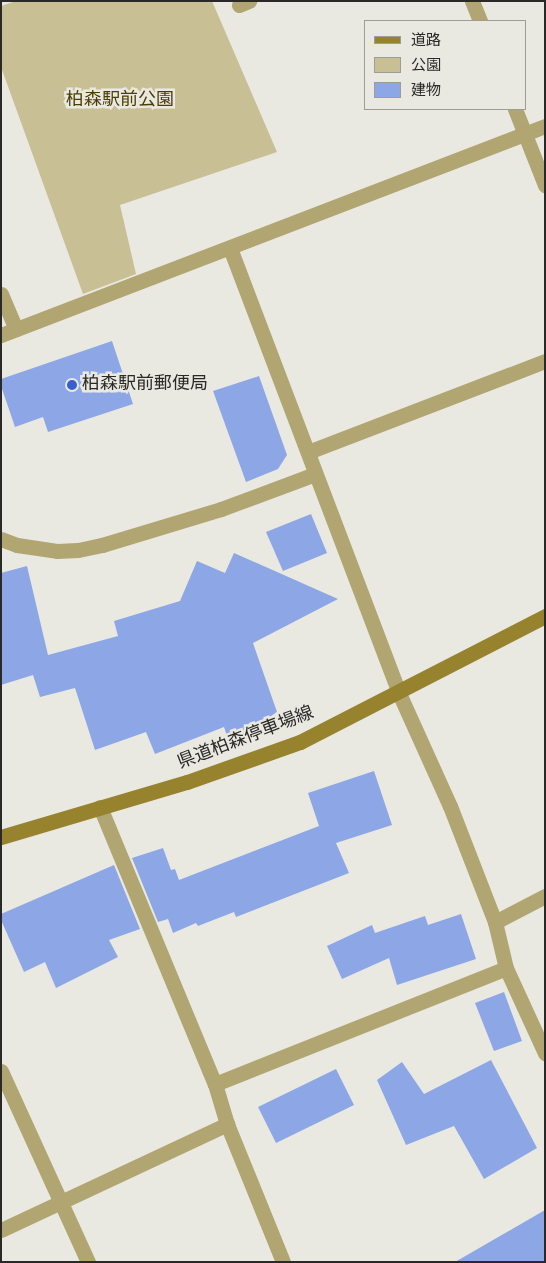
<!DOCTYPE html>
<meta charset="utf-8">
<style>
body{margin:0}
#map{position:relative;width:546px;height:1263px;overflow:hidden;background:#e9e8e1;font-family:Overpass,"Noto Sans JP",sans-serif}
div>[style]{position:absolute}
.green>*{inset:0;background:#c9bf94}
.building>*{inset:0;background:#8da7e6}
.street>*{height:15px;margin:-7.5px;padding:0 7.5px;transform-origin:7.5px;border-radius:7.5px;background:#b1a572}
.secondary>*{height:15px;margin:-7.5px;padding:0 7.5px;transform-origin:7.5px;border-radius:7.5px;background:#97832e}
.dots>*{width:14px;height:14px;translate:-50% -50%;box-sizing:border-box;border:2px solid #e9e8e1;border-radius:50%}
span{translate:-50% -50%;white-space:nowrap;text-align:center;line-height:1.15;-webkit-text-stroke:5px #e9e8e1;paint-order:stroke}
.park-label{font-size:18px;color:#4b3e01}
.poi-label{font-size:18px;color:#2a2927}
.left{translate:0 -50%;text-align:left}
.street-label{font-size:18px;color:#2a2927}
.frame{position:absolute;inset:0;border:2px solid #2a2927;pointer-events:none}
.legend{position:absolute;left:364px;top:20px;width:162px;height:90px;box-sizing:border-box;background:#e9e8e1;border:1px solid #9d9c97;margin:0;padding:6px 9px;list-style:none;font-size:15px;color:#2a2927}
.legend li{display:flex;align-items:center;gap:10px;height:25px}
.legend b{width:25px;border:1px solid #9d9c97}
</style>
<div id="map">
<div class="green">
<i style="clip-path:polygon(16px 1px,212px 1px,277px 152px,120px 205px,136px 274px,83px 294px,1px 67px,1px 6px)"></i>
</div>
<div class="building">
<i style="clip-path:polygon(112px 341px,133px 404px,48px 432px,43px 417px,15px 427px,1px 386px,1px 379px)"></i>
<i style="clip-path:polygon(259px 376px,287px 455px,278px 469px,246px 482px,213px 391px)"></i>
<i style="clip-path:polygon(311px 514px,327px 553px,283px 571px,266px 532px)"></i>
<i style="clip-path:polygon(234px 553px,338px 599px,253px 643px,277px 712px,255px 727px,227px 736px,224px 727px,155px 754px,146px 732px,95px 750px,75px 688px,40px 697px,33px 675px,1px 685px,1px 573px,27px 566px,48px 655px,118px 636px,114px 621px,180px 601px,197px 561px,225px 573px)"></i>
<i style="clip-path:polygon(374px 771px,392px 825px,336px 843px,349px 873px,236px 917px,234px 912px,198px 926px,196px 923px,173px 933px,168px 919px,158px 922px,132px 858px,163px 848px,171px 870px,175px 869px,179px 880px,319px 826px,308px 793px)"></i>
<i style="clip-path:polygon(114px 865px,140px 929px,109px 940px,118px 957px,56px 988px,45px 962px,24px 972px,1px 920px,1px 914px)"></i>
<i style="clip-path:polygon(461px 914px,476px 959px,397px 985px,389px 958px,342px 979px,327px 946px,372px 925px,375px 933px,425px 916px,428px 925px)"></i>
<i style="clip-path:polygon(504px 992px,522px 1041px,494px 1051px,475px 1003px)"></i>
<i style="clip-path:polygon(491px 1060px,537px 1148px,484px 1179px,454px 1126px,406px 1145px,377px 1080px,402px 1062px,424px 1094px)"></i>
<i style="clip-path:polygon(336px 1069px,354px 1105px,276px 1143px,258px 1107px)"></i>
<i style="clip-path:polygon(545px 1210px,545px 1262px,455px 1262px)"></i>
</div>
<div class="street">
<i style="left:472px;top:1px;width:22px;rotate:68deg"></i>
<i style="left:239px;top:5px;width:11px;rotate:-22deg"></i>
<i style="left:515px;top:109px;width:82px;rotate:68.5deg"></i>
<i style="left:230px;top:248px;width:474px;rotate:69.2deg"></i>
<i style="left:398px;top:691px;width:126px;rotate:65.7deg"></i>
<i style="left:450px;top:806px;width:124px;rotate:68.8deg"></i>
<i style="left:495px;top:922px;width:47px;rotate:76.6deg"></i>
<i style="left:506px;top:968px;width:94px;rotate:65.4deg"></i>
<i style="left:1px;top:294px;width:38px;rotate:67deg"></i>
<i style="left:1px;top:335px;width:583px;rotate:-21.02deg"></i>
<i style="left:308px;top:452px;width:254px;rotate:-21deg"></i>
<i style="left:1px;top:539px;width:17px;rotate:21deg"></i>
<i style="left:17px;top:545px;width:40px;rotate:8.5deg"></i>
<i style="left:57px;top:551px;width:21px;rotate:-3deg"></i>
<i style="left:78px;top:550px;width:25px;rotate:-12deg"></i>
<i style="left:102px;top:545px;width:124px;rotate:-16.8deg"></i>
<i style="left:221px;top:509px;width:100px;rotate:-20.4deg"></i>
<i style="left:100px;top:807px;width:300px;rotate:67.5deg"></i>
<i style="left:215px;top:1084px;width:42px;rotate:73.3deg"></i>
<i style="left:227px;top:1124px;width:149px;rotate:67.9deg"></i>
<i style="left:495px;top:922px;width:56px;rotate:-27.5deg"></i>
<i style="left:1px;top:1071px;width:210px;rotate:65.5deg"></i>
<i style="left:215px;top:1084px;width:313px;rotate:-21.7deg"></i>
<i style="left:1px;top:1230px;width:250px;rotate:-25.1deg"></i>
</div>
<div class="secondary">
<i style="left:1px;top:837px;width:194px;rotate:-16.5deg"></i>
<i style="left:187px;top:782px;width:120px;rotate:-19.5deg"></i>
<i style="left:300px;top:742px;width:276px;rotate:-27.2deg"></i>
</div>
<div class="dots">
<i style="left:72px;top:385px;background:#395ecf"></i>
</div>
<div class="park-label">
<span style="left:120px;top:101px">柏森駅前公園</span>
</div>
<div class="poi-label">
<span class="left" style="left:82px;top:385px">柏森駅前郵便局</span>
</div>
<div class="street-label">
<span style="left:246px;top:739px;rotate:-21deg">県道柏森停車場線</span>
</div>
<div class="frame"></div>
<ul class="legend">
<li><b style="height:6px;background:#97832e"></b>道路</li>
<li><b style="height:14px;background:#c9bf94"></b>公園</li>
<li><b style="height:14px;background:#8da7e6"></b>建物</li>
</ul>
</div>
